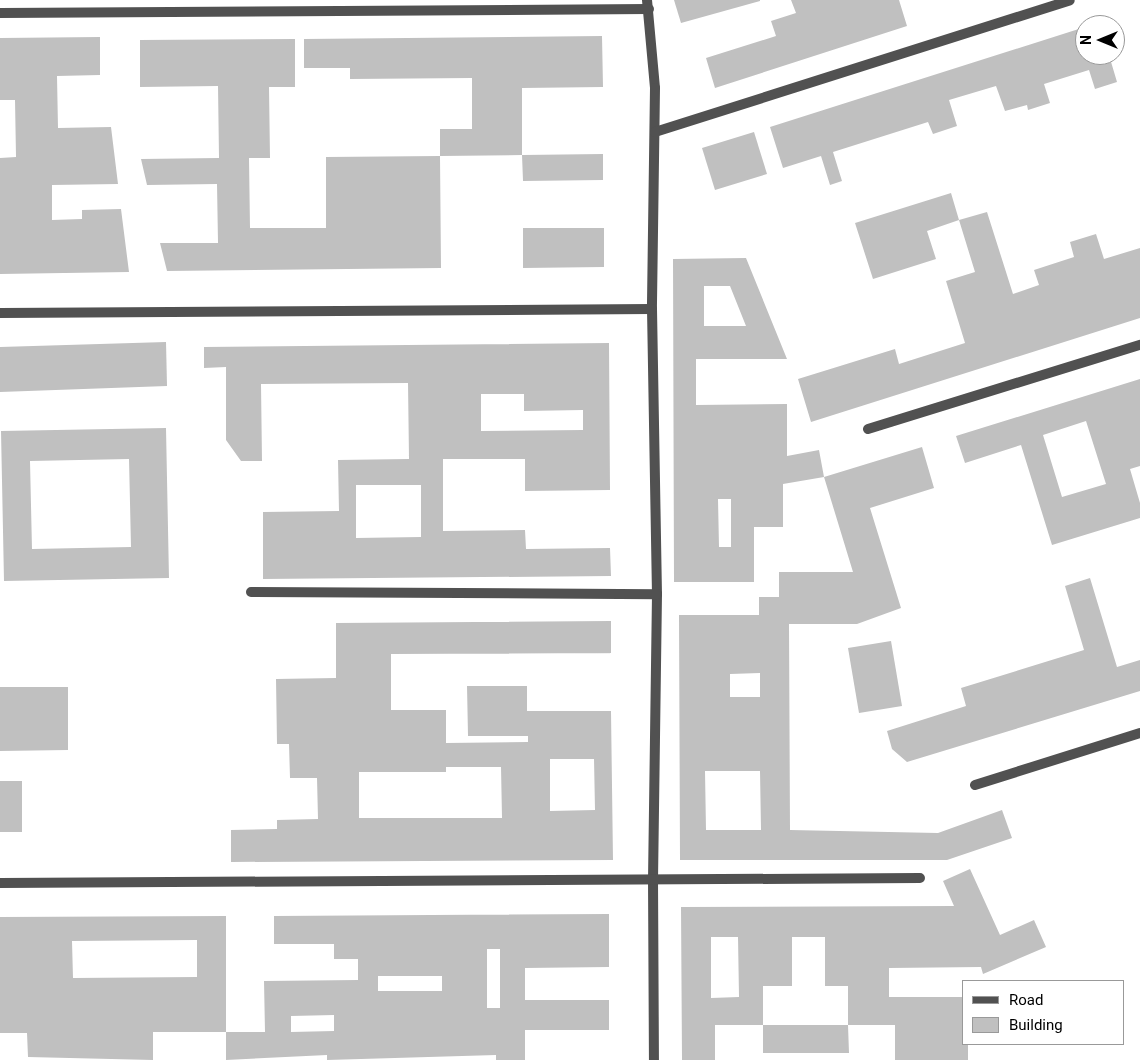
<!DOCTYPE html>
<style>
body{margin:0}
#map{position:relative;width:1140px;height:1060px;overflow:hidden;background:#fff;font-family:Roboto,sans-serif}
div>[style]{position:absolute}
.building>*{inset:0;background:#c0c0c0}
.street>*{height:10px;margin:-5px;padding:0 5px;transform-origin:5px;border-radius:5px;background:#515151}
span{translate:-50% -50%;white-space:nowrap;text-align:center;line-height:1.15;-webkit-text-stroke:5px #fff;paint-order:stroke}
.legend{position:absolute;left:962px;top:980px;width:162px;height:65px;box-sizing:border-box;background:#fff;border:1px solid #999;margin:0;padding:6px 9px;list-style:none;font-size:15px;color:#000}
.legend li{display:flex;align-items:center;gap:10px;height:25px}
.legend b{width:25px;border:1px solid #999}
.north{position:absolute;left:1075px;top:15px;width:50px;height:50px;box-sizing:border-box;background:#fff;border:1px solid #999;border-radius:50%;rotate:270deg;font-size:14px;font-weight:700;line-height:20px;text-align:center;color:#000}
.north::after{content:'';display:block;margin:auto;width:18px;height:22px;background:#000;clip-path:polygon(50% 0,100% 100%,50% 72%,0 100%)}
</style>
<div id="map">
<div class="building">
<i style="clip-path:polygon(674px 0,760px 0,760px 1px,681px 23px)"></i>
<i style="clip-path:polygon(791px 0,899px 0,907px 26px,715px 88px,706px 58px,776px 36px,771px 21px,796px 13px)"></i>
<i style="clip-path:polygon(1085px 27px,1085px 55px,1109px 55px,1117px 82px,1095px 89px,1089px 70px,1044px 84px,1050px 103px,1028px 110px,1027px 105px,1005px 111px,996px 86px,949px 100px,957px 126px,933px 134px,928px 122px,833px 152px,842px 181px,830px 185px,821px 156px,783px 168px,770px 127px)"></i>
<i style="clip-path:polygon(602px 36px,603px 87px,522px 88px,522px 155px,603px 154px,603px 180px,523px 181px,522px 155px,440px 156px,440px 129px,472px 129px,472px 78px,350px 79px,350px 68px,304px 68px,304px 39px)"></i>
<i style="clip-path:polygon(100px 37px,100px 75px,57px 76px,58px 128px,111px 127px,118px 184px,52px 185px,52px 220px,82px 219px,82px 210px,121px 209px,129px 272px,0 274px,0 158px,16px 157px,15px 100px,0 100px,0 38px)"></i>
<i style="clip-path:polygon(295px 39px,295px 87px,269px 87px,270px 158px,249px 158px,250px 228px,326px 228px,326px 157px,440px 156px,441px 268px,167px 271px,160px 243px,218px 243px,217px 184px,147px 185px,141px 159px,219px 158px,218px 86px,140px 87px,140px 40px)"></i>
<i style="clip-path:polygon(754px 132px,767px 174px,715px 190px,702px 148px)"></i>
<i style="clip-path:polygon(951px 193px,959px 220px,927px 231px,936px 259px,873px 279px,855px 223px)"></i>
<i style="clip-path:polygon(987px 212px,1013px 294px,1039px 285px,1034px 270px,1074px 257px,1070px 242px,1096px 234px,1104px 259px,1140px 248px,1140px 318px,811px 422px,798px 379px,895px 349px,899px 364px,965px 343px,946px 281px,975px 272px,959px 220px)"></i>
<i style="clip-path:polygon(523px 228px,604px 228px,604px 267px,523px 268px)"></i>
<i style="clip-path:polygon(evenodd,746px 258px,787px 359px,696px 359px,696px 405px,787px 404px,787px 456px,819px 450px,824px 477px,783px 484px,783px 527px,754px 527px,754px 582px,674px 582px,673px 259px,746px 258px,704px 286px,730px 286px,746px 326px,704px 326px,704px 286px,746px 258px,718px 499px,731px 499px,731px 547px,719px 547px,718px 499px)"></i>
<i style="clip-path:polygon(166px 342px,167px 386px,0 392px,0 347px)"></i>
<i style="clip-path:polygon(evenodd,609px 343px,610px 490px,525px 491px,525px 459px,443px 459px,443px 531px,525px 530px,526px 549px,610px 548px,611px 576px,263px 579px,263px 512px,339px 511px,338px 460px,409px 459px,408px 383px,261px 384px,262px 461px,241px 461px,226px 440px,226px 367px,204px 368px,204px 347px,609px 343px,481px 394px,524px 394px,524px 411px,583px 410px,583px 430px,481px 431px,481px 394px,609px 343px,356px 485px,421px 485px,421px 537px,356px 538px,356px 485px)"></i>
<i style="clip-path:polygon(evenodd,1140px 379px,1140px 466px,1130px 469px,1140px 503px,1140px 518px,1052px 545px,1021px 445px,965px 463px,956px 436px,1140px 379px,1086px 421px,1106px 484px,1062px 497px,1043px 435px,1086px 421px)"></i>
<i style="clip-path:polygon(evenodd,166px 428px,169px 578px,4px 581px,1px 431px,166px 428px,129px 459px,131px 547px,32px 549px,30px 461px,129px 459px)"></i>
<i style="clip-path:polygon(evenodd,922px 447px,934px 488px,870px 508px,901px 608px,857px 624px,789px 624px,790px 830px,938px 833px,1002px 810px,1012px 838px,947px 860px,680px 860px,679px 615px,759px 615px,759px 597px,779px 597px,779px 572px,853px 572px,824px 477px,922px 447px,760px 673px,760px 697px,730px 697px,730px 674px,760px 673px,922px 447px,705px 771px,760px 771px,761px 830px,706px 830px,705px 771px)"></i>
<i style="clip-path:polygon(1090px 578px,1117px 667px,1140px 660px,1140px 691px,907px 762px,892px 749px,887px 731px,966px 706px,961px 688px,1084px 650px,1065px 586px)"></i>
<i style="clip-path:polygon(evenodd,611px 621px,611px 653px,391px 654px,391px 710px,446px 710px,446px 743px,528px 742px,528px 736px,468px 736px,467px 686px,527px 686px,527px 711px,611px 711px,613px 860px,231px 862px,231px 830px,277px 829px,277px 820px,318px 819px,317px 778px,290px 778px,289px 744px,277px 744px,276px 679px,336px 678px,336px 623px,611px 621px,550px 759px,594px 759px,595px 810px,550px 811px,550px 759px,611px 621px,446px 767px,501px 767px,502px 818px,359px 818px,359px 772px,446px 772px,446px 767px)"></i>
<i style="clip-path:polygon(891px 641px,902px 706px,859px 713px,848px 648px)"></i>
<i style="clip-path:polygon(0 687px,68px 687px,68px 750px,0 751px)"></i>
<i style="clip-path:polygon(0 781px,22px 781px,22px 832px,0 832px)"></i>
<i style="clip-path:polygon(evenodd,970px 869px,1000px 935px,1034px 920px,1046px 947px,983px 974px,981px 967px,889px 968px,889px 997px,964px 997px,964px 1044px,968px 1044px,968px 1060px,895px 1060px,895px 1025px,848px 1025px,848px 986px,825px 986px,825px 937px,792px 937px,792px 986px,763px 986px,763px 1025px,848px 1025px,849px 1053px,763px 1053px,763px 1025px,715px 1025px,715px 1060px,682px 1060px,681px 907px,954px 906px,943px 881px,970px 869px,711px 937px,738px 937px,739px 997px,711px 998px,711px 937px)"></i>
<i style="clip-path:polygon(evenodd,609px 914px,609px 967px,525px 968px,525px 1000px,609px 1000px,609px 1030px,525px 1030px,525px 1060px,496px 1060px,496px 1055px,327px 1060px,327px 1055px,226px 1060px,226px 1032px,265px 1032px,264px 981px,358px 980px,358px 959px,334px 959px,334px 944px,274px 944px,274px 916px,609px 914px,487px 949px,500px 949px,500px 1008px,487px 1008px,487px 949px,609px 914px,378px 976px,442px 976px,442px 991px,378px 991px,378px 976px,609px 914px,334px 1015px,334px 1031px,291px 1032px,291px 1016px,334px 1015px)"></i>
<i style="clip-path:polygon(evenodd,226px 916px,226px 1032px,153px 1032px,153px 1060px,28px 1057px,27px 1033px,0 1033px,0 917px,226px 916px,197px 940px,197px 977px,73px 978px,72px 941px,197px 940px)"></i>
</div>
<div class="street">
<i style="left:647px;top:0;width:88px;rotate:84.8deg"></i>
<i style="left:655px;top:88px;width:221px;rotate:90.8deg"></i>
<i style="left:652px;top:309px;width:285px;rotate:89deg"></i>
<i style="left:657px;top:594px;width:285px;rotate:90.8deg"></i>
<i style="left:653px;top:879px;width:181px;rotate:89.7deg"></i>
<i style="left:0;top:13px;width:649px;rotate:-0.35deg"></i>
<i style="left:655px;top:132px;width:435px;rotate:-17.6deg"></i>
<i style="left:0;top:313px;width:652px;rotate:-0.35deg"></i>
<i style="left:868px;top:429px;width:285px;rotate:-17.2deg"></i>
<i style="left:251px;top:592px;width:406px;rotate:0.3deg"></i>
<i style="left:975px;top:785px;width:173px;rotate:-17.5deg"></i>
<i style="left:0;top:883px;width:920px;rotate:-0.31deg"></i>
</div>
<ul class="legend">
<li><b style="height:6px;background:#515151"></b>Road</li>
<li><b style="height:14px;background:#c0c0c0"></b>Building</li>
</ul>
<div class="north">N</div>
</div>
